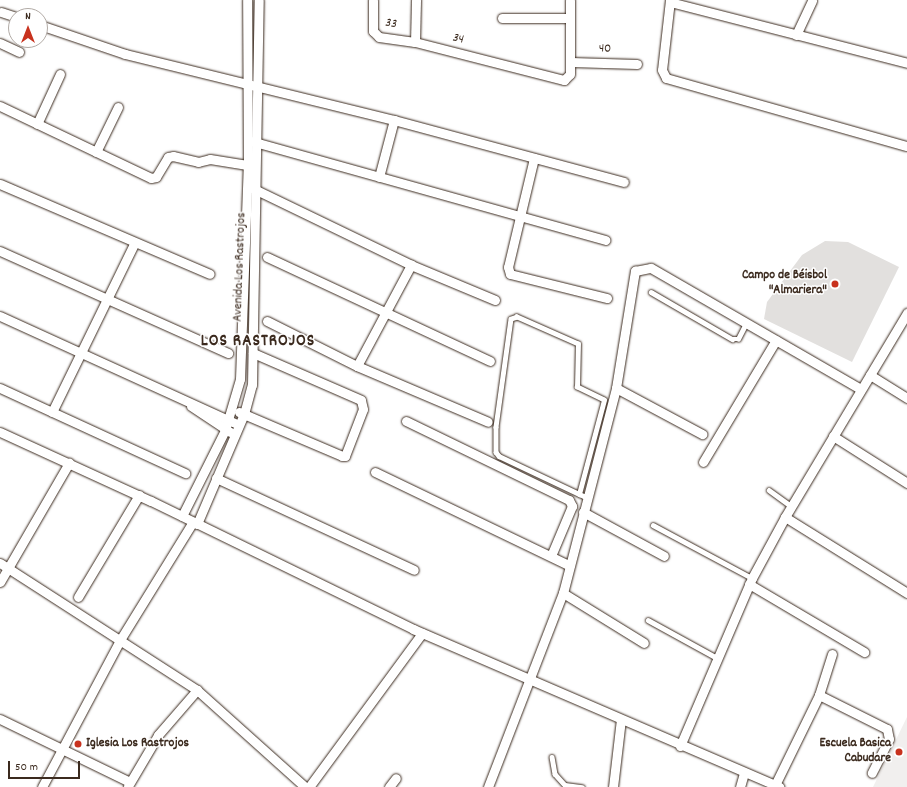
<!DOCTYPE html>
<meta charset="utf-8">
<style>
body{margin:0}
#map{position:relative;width:907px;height:787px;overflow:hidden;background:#fff;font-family:Dekko,sans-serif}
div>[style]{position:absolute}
.built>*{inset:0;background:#f1efee}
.green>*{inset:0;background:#e2e0de}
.roads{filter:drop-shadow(0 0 1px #3b2a1e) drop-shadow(0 0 1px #3b2a1e)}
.service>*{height:4.5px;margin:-2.25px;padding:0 2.25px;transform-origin:2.25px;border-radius:2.25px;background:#fff}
.minor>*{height:9px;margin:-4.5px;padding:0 4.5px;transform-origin:4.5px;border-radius:4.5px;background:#fff}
.dots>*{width:11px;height:11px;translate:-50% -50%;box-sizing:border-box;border:2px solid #fff;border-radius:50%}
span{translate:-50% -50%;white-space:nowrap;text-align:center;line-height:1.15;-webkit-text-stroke:3px #fff;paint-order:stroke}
.street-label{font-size:13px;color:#3b2a1e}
.poi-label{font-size:13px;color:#3b2a1e;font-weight:700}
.right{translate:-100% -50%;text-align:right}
.left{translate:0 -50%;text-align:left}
.district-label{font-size:17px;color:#3b2a1e;font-weight:700;letter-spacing:1px}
.north{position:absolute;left:8px;top:8px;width:40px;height:40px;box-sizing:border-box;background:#fff;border:1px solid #b1aaa5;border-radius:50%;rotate:0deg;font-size:11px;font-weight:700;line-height:16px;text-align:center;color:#3b2a1e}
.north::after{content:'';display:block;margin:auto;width:14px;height:18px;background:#c8321e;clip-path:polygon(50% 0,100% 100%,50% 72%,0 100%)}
.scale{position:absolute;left:8px;top:761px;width:72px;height:18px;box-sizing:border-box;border:2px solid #3b2a1e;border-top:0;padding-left:5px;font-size:12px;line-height:14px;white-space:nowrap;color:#3b2a1e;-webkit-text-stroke:3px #fff;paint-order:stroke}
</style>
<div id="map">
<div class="built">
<i style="clip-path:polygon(907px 717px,907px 787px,873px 787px)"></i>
</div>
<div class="green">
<i style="clip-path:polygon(825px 241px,848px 242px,899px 267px,852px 362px,764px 319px,767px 302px,802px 255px)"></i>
</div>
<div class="roads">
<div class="service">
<i style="left:651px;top:292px;width:94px;rotate:30.1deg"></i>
<i style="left:732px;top:339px;width:6px"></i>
<i style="left:738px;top:339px;width:18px;rotate:-63deg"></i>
<i style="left:769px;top:490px;width:27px;rotate:36deg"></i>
<i style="left:579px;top:494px;width:97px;rotate:-75.1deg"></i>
<i style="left:604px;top:400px;width:30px;rotate:-154deg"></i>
<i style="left:577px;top:387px;width:43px;rotate:-88.7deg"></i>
<i style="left:578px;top:344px;width:67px;rotate:-156.1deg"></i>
<i style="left:517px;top:317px;width:6px;rotate:162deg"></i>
<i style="left:511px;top:319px;width:109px;rotate:97.9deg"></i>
<i style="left:496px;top:427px;width:25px;rotate:90deg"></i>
<i style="left:496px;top:452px;width:5px;rotate:53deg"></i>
<i style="left:499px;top:456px;width:89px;rotate:25.4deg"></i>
<i style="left:579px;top:494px;width:5px;rotate:22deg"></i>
<i style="left:584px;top:496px;width:4px;rotate:27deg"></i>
<i style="left:653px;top:525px;width:112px;rotate:28.2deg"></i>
<i style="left:648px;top:620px;width:79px;rotate:28.8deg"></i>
<i style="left:552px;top:757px;width:17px;rotate:80deg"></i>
<i style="left:555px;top:774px;width:15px;rotate:48deg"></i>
<i style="left:565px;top:785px;width:17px;rotate:7deg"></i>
</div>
<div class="minor">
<i style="left:373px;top:0;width:31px;rotate:90deg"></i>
<i style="left:373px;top:31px;width:8px;rotate:45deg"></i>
<i style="left:379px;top:37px;width:36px;rotate:8deg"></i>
<i style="left:415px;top:42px;width:154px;rotate:14.3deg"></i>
<i style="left:564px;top:80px;width:8px;rotate:-45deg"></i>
<i style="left:570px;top:74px;width:74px;rotate:-90deg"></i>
<i style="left:670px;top:0;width:70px;rotate:96.5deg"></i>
<i style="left:662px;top:70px;width:9px;rotate:63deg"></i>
<i style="left:666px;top:78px;width:250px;rotate:15.8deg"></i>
<i style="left:670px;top:2px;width:245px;rotate:14.4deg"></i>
<i style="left:1px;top:12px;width:16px;rotate:18deg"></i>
<i style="left:502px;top:18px;width:68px"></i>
<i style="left:40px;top:25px;width:90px;rotate:18.8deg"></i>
<i style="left:125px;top:54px;width:277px;rotate:13.8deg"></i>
<i style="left:394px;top:120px;width:238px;rotate:15.1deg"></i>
<i style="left:796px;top:35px;width:38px;rotate:-65deg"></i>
<i style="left:415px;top:42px;width:42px;rotate:-88.6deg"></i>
<i style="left:0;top:43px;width:21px;rotate:25deg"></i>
<i style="left:571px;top:62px;width:66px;rotate:1.7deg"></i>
<i style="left:0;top:106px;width:167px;rotate:25.5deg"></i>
<i style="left:151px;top:178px;width:5px;rotate:-11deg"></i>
<i style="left:156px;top:177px;width:23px;rotate:-59deg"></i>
<i style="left:168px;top:157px;width:5px;rotate:-11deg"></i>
<i style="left:173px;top:156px;width:26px;rotate:13deg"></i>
<i style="left:198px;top:162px;width:12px;rotate:-14deg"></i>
<i style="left:210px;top:159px;width:44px;rotate:9.2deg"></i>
<i style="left:37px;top:124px;width:55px;rotate:-65.3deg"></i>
<i style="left:251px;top:141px;width:368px;rotate:15.6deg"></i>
<i style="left:96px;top:152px;width:50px;rotate:-63.9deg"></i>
<i style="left:534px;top:158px;width:112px;rotate:103.4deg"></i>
<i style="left:508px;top:267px;width:7px;rotate:74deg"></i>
<i style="left:510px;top:274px;width:100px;rotate:13.9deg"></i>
<i style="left:379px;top:177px;width:59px;rotate:-75.3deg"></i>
<i style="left:0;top:184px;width:228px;rotate:23.2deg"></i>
<i style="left:250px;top:187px;width:179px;rotate:25.8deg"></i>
<i style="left:411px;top:265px;width:91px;rotate:22.6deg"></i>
<i style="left:0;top:251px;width:250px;rotate:24.1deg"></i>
<i style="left:267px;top:257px;width:246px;rotate:25deg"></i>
<i style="left:0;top:316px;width:258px;rotate:24.5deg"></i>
<i style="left:267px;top:321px;width:101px;rotate:26.6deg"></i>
<i style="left:357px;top:366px;width:142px;rotate:23.1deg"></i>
<i style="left:357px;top:366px;width:115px;rotate:-61.9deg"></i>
<i style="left:870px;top:375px;width:44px;rotate:31.9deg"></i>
<i style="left:0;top:388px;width:204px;rotate:24.7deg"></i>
<i style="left:616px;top:388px;width:98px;rotate:28.1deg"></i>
<i style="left:191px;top:406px;width:47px;rotate:33.7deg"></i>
<i style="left:52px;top:412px;width:187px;rotate:-64deg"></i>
<i style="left:239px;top:412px;width:112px;rotate:23.1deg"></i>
<i style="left:342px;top:456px;width:3px"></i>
<i style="left:345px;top:456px;width:50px;rotate:-69deg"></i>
<i style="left:363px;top:409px;width:9px;rotate:-103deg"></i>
<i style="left:361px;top:400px;width:118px;rotate:-156.5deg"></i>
<i style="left:406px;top:421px;width:181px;rotate:25.9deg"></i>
<i style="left:569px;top:500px;width:7px;rotate:63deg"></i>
<i style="left:572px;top:506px;width:54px;rotate:112.8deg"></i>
<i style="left:0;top:432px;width:166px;rotate:24.6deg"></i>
<i style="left:151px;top:501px;width:292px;rotate:26deg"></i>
<i style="left:413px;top:629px;width:399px;rotate:23.3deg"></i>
<i style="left:833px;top:436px;width:88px;rotate:32.4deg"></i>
<i style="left:703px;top:462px;width:142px;rotate:-59.1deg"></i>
<i style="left:375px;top:472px;width:216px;rotate:25.7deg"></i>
<i style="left:216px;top:478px;width:218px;rotate:24.9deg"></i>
<i style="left:583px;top:512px;width:92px;rotate:28.5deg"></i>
<i style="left:182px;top:516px;width:96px;rotate:-63.4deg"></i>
<i style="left:225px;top:430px;width:53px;rotate:-73.6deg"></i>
<i style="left:240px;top:379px;width:214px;rotate:-87.9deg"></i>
<i style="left:248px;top:165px;width:165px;rotate:-90.3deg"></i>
<i style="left:785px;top:517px;width:144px;rotate:31.9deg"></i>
<i style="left:197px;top:524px;width:120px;rotate:-66.9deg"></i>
<i style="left:244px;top:414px;width:30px;rotate:-75deg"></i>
<i style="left:252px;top:385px;width:385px;rotate:-89deg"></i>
<i style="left:0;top:563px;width:234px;rotate:32.8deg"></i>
<i style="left:197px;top:690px;width:145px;rotate:41.9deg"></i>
<i style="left:0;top:582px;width:138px;rotate:-59.9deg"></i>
<i style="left:749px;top:584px;width:134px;rotate:30.6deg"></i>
<i style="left:563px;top:593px;width:95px;rotate:31.7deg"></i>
<i style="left:78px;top:597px;width:119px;rotate:-59.1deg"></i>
<i style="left:819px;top:695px;width:76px;rotate:26.6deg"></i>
<i style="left:887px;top:729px;width:10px;rotate:79deg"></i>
<i style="left:889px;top:739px;width:38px;rotate:117deg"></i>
<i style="left:0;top:719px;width:144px;rotate:25.9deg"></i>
<i style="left:680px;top:746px;width:183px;rotate:-66.8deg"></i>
<i style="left:752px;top:578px;width:69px;rotate:-61.6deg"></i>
<i style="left:785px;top:517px;width:238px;rotate:-59.1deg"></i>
<i style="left:775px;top:785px;width:100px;rotate:-63.9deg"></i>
<i style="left:819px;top:695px;width:43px;rotate:-72.4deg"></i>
<i style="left:128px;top:786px;width:59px;rotate:-59.5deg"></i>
<i style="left:158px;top:735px;width:60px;rotate:-49.1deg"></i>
<i style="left:42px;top:787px;width:166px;rotate:-62deg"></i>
<i style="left:120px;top:640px;width:139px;rotate:-58.3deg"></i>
<i style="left:309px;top:787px;width:191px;rotate:-53.7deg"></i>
<i style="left:389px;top:787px;width:11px;rotate:-52deg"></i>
<i style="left:488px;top:787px;width:208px;rotate:-68.9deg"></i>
<i style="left:563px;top:593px;width:212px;rotate:-75.5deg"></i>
<i style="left:616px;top:388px;width:119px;rotate:-80.8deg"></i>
<i style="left:635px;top:271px;width:16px;rotate:-11deg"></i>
<i style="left:651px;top:268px;width:242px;rotate:30deg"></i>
<i style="left:613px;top:787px;width:68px;rotate:-83.3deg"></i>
<i style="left:740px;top:787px;width:15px;rotate:-74deg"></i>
</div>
</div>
<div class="dots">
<i style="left:835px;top:284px;background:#c8321e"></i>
<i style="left:78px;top:744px;background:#c8321e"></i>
<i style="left:899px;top:752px;background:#c8321e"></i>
</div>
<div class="street-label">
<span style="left:391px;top:25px;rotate:9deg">33</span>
<span style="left:458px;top:40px;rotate:14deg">34</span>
<span style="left:605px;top:50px;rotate:2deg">40</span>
<span style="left:241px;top:267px;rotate:-88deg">Avenida Los Rastrojos</span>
</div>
<div class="poi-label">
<span class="right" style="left:827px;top:284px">Campo de Béisbol<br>"Almariera"</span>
<span class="left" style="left:86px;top:744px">Iglesia Los Rastrojos</span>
<span class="right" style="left:891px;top:752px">Escuela Basica<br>Cabudare</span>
</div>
<div class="district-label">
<span style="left:258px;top:343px">LOS RASTROJOS</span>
</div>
<div class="north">N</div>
<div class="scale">50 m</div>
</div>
